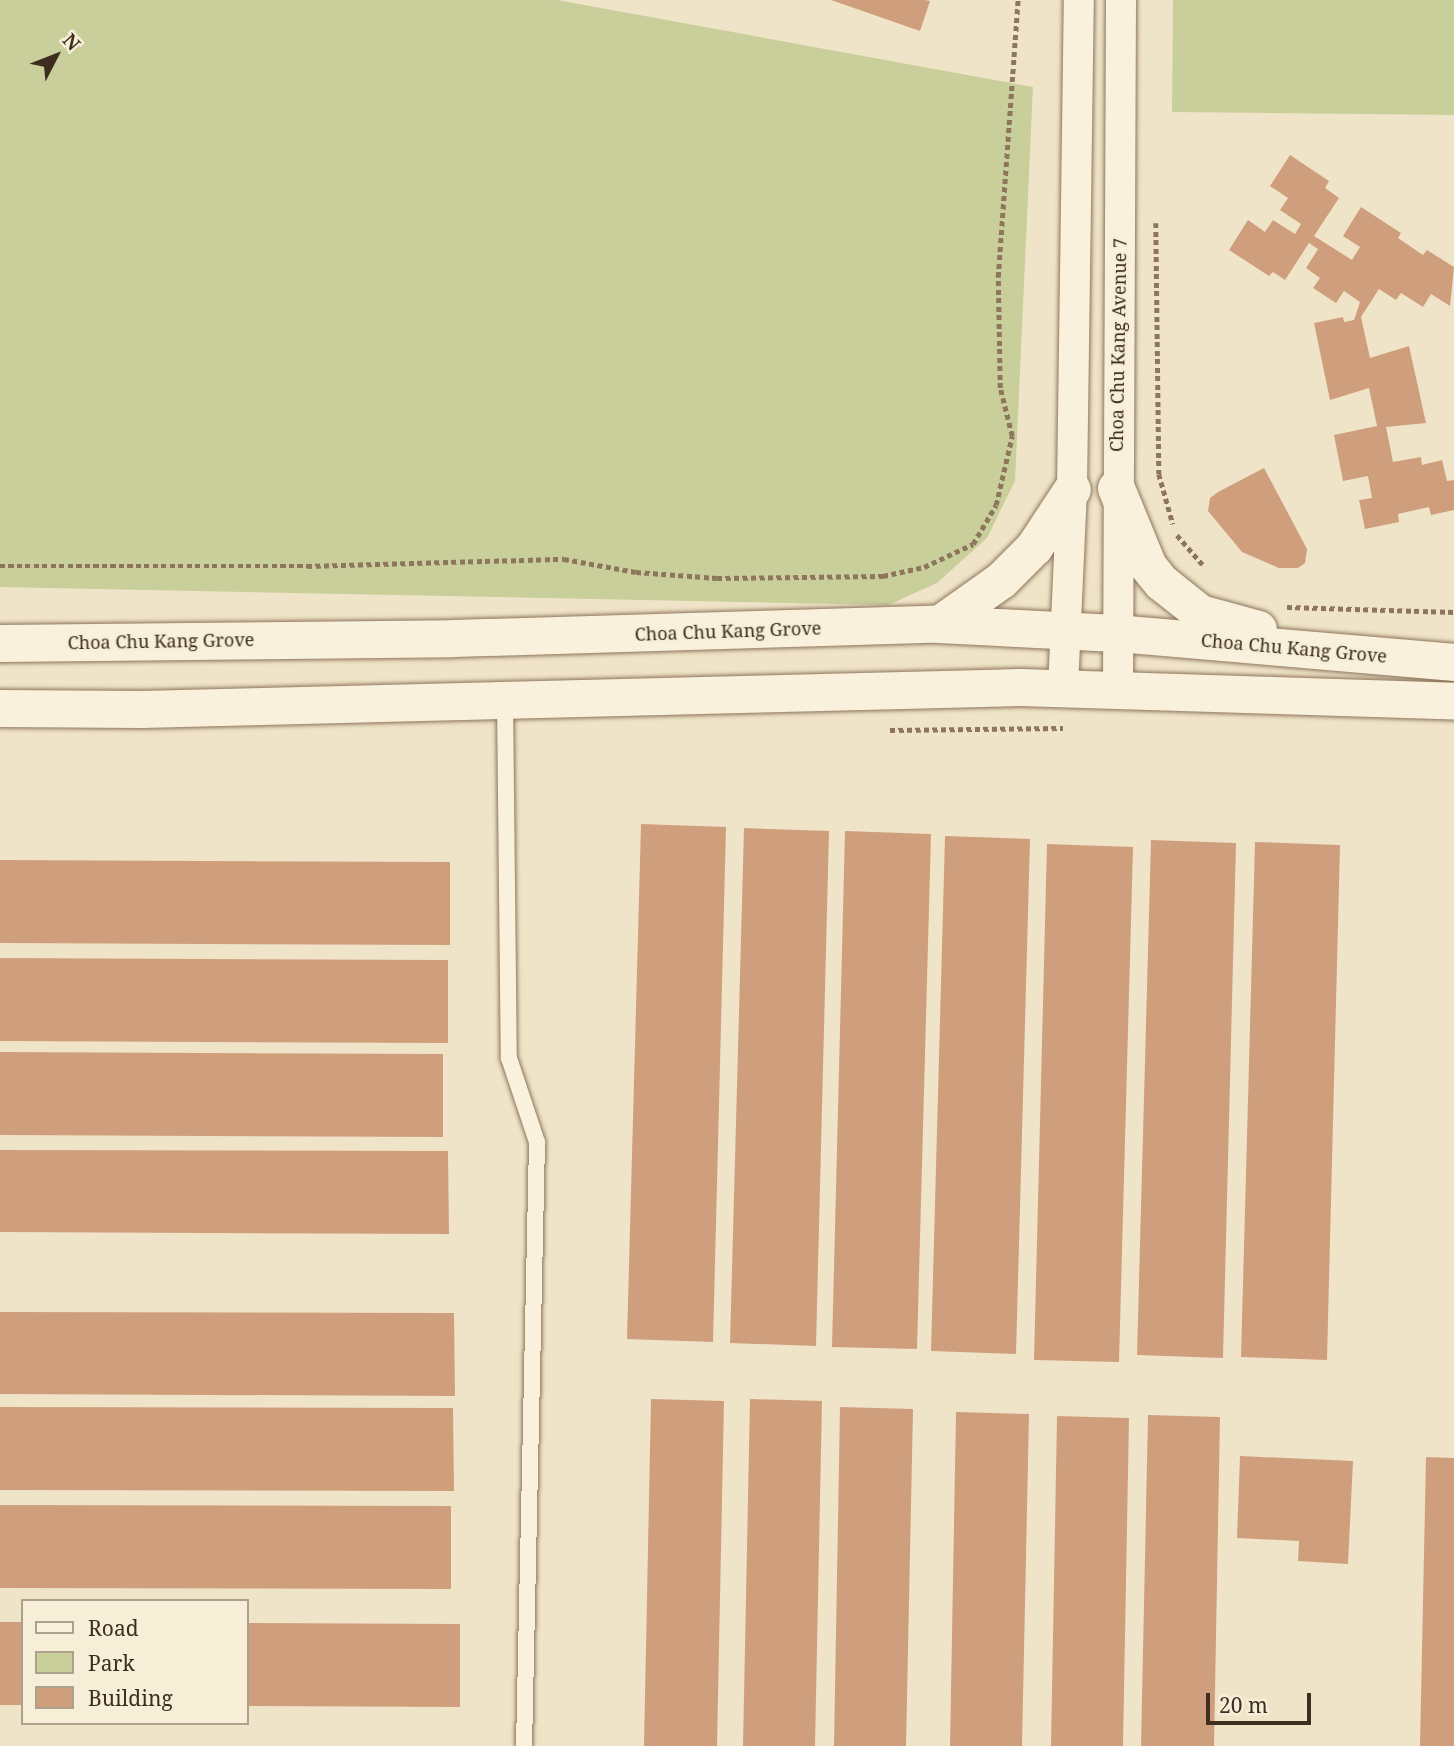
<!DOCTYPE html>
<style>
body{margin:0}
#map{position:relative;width:1454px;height:1746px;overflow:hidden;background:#f0e4c8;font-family:"Noto Serif",serif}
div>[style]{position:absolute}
.green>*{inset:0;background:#c9cf9b}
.building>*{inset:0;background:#cf9f7d}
.path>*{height:4.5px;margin-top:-2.25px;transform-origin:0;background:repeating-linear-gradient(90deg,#8d765c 0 5px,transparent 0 8.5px)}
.roads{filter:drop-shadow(0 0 2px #8d765c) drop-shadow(0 0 2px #8d765c)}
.service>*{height:16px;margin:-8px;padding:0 8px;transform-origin:8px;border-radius:8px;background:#faf1dc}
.minor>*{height:30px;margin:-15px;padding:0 15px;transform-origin:15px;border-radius:15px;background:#faf1dc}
.tertiary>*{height:37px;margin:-18.5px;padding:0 18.5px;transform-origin:18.5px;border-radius:18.5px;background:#faf1dc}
span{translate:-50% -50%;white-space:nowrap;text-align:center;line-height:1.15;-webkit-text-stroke:5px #f7eed8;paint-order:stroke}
.street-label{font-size:18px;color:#3d2e20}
.legend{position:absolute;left:21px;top:1599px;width:228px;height:126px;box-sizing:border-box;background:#f7eed8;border:2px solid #ada18e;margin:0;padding:9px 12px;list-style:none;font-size:21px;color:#3d2e20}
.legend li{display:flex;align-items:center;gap:14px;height:35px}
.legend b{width:35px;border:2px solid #ada18e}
.north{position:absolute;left:21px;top:21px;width:70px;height:70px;-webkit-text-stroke:5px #f7eed8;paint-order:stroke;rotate:48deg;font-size:19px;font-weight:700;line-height:28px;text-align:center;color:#3d2e20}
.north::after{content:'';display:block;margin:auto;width:24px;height:32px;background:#3d2e20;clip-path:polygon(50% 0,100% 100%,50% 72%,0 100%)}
.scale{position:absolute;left:1206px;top:1693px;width:105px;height:32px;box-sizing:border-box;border:4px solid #3d2e20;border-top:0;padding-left:9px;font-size:21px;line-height:24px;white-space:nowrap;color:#3d2e20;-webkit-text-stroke:5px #f7eed8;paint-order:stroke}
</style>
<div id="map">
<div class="green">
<i style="clip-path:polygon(0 0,557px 0,1033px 87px,1015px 481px,987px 538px,937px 583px,888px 605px,0 587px)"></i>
<i style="clip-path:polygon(1173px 0,1454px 0,1454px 115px,1172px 112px)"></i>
</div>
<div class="building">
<i style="clip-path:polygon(831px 0,925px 0,930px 1px,920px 31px)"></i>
<i style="clip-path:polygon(1290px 155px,1329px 181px,1325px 188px,1339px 198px,1314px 236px,1352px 260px,1360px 247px,1343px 236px,1361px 207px,1401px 233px,1398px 238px,1423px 255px,1427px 250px,1454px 267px,1450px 306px,1431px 294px,1423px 307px,1401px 293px,1396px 300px,1379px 289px,1361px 317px,1370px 358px,1409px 346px,1426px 423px,1386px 427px,1393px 462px,1421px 457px,1422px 465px,1442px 460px,1447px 481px,1454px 480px,1454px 510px,1431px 515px,1429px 507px,1398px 514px,1399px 522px,1365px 529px,1359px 500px,1372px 498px,1368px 476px,1343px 481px,1334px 435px,1377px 426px,1369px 388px,1330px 400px,1314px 323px,1343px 317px,1344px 322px,1354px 320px,1360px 302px,1344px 291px,1336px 303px,1313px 288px,1320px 278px,1306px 268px,1318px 249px,1309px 243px,1285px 280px,1273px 272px,1269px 276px,1229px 250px,1248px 220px,1265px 232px,1273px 220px,1295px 234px,1301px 224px,1280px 210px,1288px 198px,1270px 186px)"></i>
<i style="clip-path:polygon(1264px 468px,1307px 549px,1305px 563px,1298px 568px,1279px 568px,1242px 552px,1208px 511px,1210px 498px,1218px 492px)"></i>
<i style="clip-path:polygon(641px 824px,726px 827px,713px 1342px,627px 1339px)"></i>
<i style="clip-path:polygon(744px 828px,829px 831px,816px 1346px,730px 1343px)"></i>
<i style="clip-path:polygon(845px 831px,931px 834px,917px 1349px,832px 1347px)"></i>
<i style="clip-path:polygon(945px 836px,1030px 839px,1016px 1354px,931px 1351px)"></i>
<i style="clip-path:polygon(1151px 840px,1236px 843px,1223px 1358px,1137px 1355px)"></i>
<i style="clip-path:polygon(1255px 842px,1340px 845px,1327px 1360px,1241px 1357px)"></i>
<i style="clip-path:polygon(1047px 844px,1133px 847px,1119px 1362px,1034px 1360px)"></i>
<i style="clip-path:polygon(0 860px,450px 862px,450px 945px,0 943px)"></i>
<i style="clip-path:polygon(0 958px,448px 960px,448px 1043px,0 1041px)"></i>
<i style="clip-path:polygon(0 1052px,443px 1054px,443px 1137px,0 1135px)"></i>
<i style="clip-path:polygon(0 1150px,448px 1151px,449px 1234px,0 1232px)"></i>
<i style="clip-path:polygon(0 1312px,454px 1313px,455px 1396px,0 1394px)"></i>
<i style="clip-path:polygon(651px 1399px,724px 1401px,717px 1746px,644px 1746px)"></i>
<i style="clip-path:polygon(750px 1399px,822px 1401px,815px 1746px,743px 1746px)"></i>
<i style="clip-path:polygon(0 1407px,453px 1408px,454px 1491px,0 1490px)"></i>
<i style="clip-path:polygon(840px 1407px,913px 1409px,906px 1746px,834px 1746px)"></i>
<i style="clip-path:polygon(956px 1412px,1029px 1414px,1022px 1746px,950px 1746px)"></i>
<i style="clip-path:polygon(1148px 1415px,1220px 1417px,1214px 1746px,1141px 1746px)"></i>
<i style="clip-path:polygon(1057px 1416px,1129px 1418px,1123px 1746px,1051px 1746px)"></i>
<i style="clip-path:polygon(1240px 1456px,1353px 1461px,1348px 1564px,1298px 1561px,1299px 1541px,1237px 1538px)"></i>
<i style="clip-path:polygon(1426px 1457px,1454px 1458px,1454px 1746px,1420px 1746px)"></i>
<i style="clip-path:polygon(0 1505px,451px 1506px,451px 1589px,0 1588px)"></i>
<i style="clip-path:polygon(0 1622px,23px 1622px,23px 1705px,0 1705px)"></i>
<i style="clip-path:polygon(247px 1623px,460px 1624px,460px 1707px,247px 1706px)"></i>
</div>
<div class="path">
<i style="left:1156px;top:223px;width:251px;rotate:89.3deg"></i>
<i style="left:1159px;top:474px;width:52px;rotate:74.4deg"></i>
<i style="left:1177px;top:535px;width:40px;rotate:49deg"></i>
<i style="left:0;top:566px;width:307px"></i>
<i style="left:307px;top:566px;width:257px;rotate:-1.6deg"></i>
<i style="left:564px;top:559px;width:73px;rotate:10.2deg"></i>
<i style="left:636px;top:572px;width:81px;rotate:4.2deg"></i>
<i style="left:717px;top:578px;width:166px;rotate:-0.7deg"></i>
<i style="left:883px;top:576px;width:42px;rotate:-12.4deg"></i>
<i style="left:924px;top:567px;width:54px;rotate:-25.1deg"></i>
<i style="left:973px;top:544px;width:45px;rotate:-59.5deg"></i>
<i style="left:996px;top:505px;width:71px;rotate:-76.9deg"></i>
<i style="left:1012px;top:436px;width:49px;rotate:-104deg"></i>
<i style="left:1000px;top:388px;width:111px;rotate:-91deg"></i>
<i style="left:998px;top:277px;width:278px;rotate:-85.9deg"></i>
<i style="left:1287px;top:607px;width:167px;rotate:1.7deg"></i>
<i style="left:890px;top:730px;width:173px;rotate:-0.7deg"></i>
</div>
<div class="roads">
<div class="service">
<i style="left:505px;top:698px;width:360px;rotate:89.4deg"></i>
<i style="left:509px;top:1058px;width:89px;rotate:71.6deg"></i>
<i style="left:537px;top:1142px;width:604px;rotate:91.23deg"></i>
</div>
<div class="minor">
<i style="left:1063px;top:688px;width:199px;rotate:-87.4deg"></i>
<i style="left:1072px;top:489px;width:489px;rotate:-89.2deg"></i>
<i style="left:1118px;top:689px;width:689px;rotate:-89.75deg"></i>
</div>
<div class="tertiary">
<i style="left:1116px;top:488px;width:84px;rotate:67.7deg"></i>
<i style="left:1148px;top:566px;width:21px;rotate:51deg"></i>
<i style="left:1161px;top:582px;width:50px;rotate:38.5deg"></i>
<i style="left:1200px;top:613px;width:60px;rotate:15.4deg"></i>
<i style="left:939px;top:624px;width:76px;rotate:-35.4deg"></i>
<i style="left:1001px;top:580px;width:47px;rotate:-45deg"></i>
<i style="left:1034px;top:547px;width:69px;rotate:-56.8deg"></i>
<i style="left:0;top:643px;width:453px;rotate:-0.6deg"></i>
<i style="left:453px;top:638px;width:486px;rotate:-1.7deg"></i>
<i style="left:939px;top:624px;width:177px;rotate:2.9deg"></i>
<i style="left:1116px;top:633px;width:339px;rotate:4.9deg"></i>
<i style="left:0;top:708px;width:141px;rotate:0.4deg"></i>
<i style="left:141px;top:709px;width:879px;rotate:-1.43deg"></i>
<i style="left:1020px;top:687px;width:434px;rotate:1.8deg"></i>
</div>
</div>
<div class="street-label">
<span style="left:1118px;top:345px;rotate:-89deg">Choa Chu Kang Avenue 7</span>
<span style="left:728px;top:631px;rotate:-2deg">Choa Chu Kang Grove</span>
<span style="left:161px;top:641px;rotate:-1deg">Choa Chu Kang Grove</span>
<span style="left:1294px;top:648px;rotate:5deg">Choa Chu Kang Grove</span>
</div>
<ul class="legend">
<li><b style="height:9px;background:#faf1dc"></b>Road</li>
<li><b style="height:19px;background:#c9cf9b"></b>Park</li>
<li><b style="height:19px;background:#cf9f7d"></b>Building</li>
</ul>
<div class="north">N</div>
<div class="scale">20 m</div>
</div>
